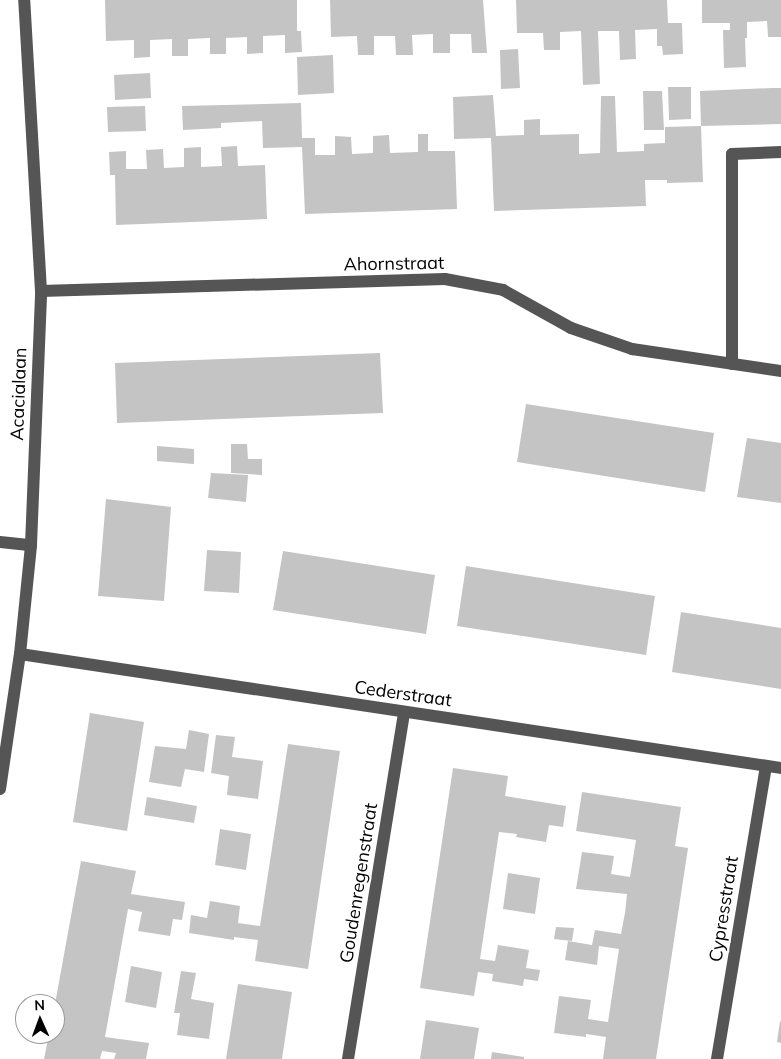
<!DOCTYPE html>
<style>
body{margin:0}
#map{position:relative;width:781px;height:1059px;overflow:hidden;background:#fff;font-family:Mulish,sans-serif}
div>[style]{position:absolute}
.building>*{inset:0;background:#c4c4c4}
.minor>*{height:12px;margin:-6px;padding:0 6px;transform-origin:6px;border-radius:6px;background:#555}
span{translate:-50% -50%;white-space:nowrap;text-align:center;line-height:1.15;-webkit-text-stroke:4px #fff;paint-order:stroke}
.street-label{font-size:18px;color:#000}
.north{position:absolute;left:15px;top:994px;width:50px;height:50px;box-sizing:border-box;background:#fff;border:1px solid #999;border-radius:50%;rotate:358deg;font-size:14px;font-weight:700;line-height:20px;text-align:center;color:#000}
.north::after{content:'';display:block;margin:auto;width:18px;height:22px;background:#000;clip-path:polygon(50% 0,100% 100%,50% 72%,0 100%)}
</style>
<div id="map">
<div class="building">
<i style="clip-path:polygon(105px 0,297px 0,297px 31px,301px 31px,302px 52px,285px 53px,285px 35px,263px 36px,263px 53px,247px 54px,247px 37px,226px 38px,226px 54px,210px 54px,210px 38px,188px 39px,188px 56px,172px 56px,172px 39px,150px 40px,150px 57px,134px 58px,134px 40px,106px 41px)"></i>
<i style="clip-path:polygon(330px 0,483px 0,487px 53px,472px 53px,471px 34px,450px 34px,450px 53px,433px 53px,433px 34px,412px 35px,413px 55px,396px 55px,395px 36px,374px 36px,374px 55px,358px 55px,357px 36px,331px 37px)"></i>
<i style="clip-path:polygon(516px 0,667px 0,668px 23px,682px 23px,683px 54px,663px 55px,662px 46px,657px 46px,657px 29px,635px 30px,636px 59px,620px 60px,619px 31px,598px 31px,600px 84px,583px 85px,581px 31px,560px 32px,560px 50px,544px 50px,543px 33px,517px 33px)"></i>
<i style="clip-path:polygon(702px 0,781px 0,781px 37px,768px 37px,767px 21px,747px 22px,747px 38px,745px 38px,746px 67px,724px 68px,723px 30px,730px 30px,730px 23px,702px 23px)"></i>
<i style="clip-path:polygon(518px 49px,520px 88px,501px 89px,500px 50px)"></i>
<i style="clip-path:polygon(333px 55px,334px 93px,298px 95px,297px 57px)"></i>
<i style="clip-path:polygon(150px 73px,151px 98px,115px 100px,114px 75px)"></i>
<i style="clip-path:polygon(668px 87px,691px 87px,691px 119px,669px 120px)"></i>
<i style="clip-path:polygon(772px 88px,781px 88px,781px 124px,701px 126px,700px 91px)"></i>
<i style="clip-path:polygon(643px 91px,662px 91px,664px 130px,644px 130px)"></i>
<i style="clip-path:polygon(493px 95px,496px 136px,524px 135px,524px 120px,540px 119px,540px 135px,579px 134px,579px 154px,600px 153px,601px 96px,615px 96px,617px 152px,644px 151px,644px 144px,665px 143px,665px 127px,701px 126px,703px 182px,667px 183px,667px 180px,645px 180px,646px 206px,494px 211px,491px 138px,454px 139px,453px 97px)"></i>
<i style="clip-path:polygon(301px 103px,302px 138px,315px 138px,315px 155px,335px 155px,335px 136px,351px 137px,352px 154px,373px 153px,373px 136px,389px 135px,390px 153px,418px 152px,418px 134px,428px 134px,428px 151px,455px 151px,457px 209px,305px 214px,302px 147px,263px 148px,262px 121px,221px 123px,221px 128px,183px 130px,182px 106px)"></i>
<i style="clip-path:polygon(145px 106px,146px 131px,108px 132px,107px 107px)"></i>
<i style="clip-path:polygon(237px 146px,238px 166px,265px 165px,267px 219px,116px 225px,115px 175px,110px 175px,109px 152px,126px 151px,126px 169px,147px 169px,146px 150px,163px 149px,164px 168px,184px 167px,184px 148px,201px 147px,201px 167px,222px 166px,221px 147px)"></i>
<i style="clip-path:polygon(380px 353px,383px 413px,117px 423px,115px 363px)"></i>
<i style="clip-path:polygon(526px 404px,714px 433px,705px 492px,517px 462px)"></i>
<i style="clip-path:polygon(747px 438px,781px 443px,781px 503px,737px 497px)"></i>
<i style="clip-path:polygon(231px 444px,247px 444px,248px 459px,262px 459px,262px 475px,231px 473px)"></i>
<i style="clip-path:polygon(157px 446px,194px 449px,194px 464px,157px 461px)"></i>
<i style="clip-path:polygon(211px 473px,248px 475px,246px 502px,208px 498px)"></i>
<i style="clip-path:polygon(106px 499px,171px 507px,164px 601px,98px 596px)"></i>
<i style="clip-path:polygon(207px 550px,241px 552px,239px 593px,204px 591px)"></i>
<i style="clip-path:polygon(283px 551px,435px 575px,426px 634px,273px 610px)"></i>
<i style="clip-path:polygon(466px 566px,655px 596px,646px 655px,457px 626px)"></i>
<i style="clip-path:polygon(681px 612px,781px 628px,781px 689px,672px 672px)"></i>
<i style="clip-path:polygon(90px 713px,144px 722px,127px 831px,73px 822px)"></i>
<i style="clip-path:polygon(189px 730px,209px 734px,204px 772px,185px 769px,181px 787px,149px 782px,155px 746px,186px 749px)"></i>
<i style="clip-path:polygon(216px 735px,235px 737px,232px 757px,263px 761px,258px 799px,227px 795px,229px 776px,211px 773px)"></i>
<i style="clip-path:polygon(288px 744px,340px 751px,308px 969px,255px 961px,258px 940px,234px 937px,234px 940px,189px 933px,191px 915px,207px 918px,210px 901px,240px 906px,238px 923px,260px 926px)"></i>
<i style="clip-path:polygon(453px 768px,508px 776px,505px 796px,566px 806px,563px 827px,549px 825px,546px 842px,516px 837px,517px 834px,499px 832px,480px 959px,495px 961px,498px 945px,529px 950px,526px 968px,540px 970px,538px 981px,524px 979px,523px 986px,492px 981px,493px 974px,478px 972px,474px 996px,420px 988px)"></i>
<i style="clip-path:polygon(582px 792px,681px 807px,675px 846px,688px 848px,656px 1059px,603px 1059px,606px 1037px,586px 1034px,586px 1037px,554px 1033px,559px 996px,591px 1000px,588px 1019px,608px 1022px,619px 949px,599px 946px,597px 965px,565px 960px,568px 941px,592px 945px,595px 930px,621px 934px,625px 913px,627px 894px,576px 889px,582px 852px,614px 856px,611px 874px,630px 877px,636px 840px,576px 831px)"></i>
<i style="clip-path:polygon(147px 797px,197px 806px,194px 823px,144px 815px)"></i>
<i style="clip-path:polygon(220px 829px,251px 834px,246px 870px,215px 865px)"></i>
<i style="clip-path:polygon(81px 861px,136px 871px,131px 894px,185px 902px,182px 920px,173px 919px,170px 936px,138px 931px,142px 912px,128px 909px,105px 1037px,149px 1043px,146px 1059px,114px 1059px,116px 1053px,102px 1051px,100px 1059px,44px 1059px,49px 1034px,55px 1034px,55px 1004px)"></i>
<i style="clip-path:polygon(508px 873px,540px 878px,535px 914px,503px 909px)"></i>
<i style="clip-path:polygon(556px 927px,574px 928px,572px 941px,554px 939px)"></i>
<i style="clip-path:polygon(131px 966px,162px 972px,156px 1008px,125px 1002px)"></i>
<i style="clip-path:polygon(181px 971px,196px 973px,191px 999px,214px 1003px,209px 1039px,177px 1035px,180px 1013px,174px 1013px)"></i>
<i style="clip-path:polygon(238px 984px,292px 992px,282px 1059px,226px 1059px)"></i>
<i style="clip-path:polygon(426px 1020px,479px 1028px,474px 1059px,420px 1059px)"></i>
<i style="clip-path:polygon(780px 1021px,781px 1022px,781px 1043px,777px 1042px)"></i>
<i style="clip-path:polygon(492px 1052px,524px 1057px,524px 1059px,491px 1059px)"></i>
</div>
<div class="minor">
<i style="left:41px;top:291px;width:404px;rotate:-1.7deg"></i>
<i style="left:445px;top:279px;width:59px;rotate:10.7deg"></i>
<i style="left:503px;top:290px;width:78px;rotate:29.2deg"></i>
<i style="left:571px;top:328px;width:65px;rotate:19deg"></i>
<i style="left:632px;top:349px;width:151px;rotate:8.4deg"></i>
<i style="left:732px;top:364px;width:210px;rotate:-90deg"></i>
<i style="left:732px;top:154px;width:49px;rotate:-2.3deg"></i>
<i style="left:0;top:542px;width:31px;rotate:6deg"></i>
<i style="left:20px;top:654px;width:769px;rotate:8.52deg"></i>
<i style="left:0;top:789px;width:136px;rotate:-81.6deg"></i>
<i style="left:20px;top:654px;width:110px;rotate:-84.2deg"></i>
<i style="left:31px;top:545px;width:254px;rotate:-87.7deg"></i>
<i style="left:41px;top:291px;width:291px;rotate:-93.3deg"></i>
<i style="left:348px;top:1059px;width:351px;rotate:-80.8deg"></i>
<i style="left:717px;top:1059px;width:297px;rotate:-80.5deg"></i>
</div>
<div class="street-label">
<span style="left:394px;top:264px;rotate:-1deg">Ahornstraat</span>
<span style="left:19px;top:394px;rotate:-88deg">Acacialaan</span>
<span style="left:403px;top:694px;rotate:8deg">Cederstraat</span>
<span style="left:359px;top:883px;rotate:-81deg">Goudenregenstraat</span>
<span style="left:724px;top:909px;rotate:-81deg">Cypresstraat</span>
</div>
<div class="north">N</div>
</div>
